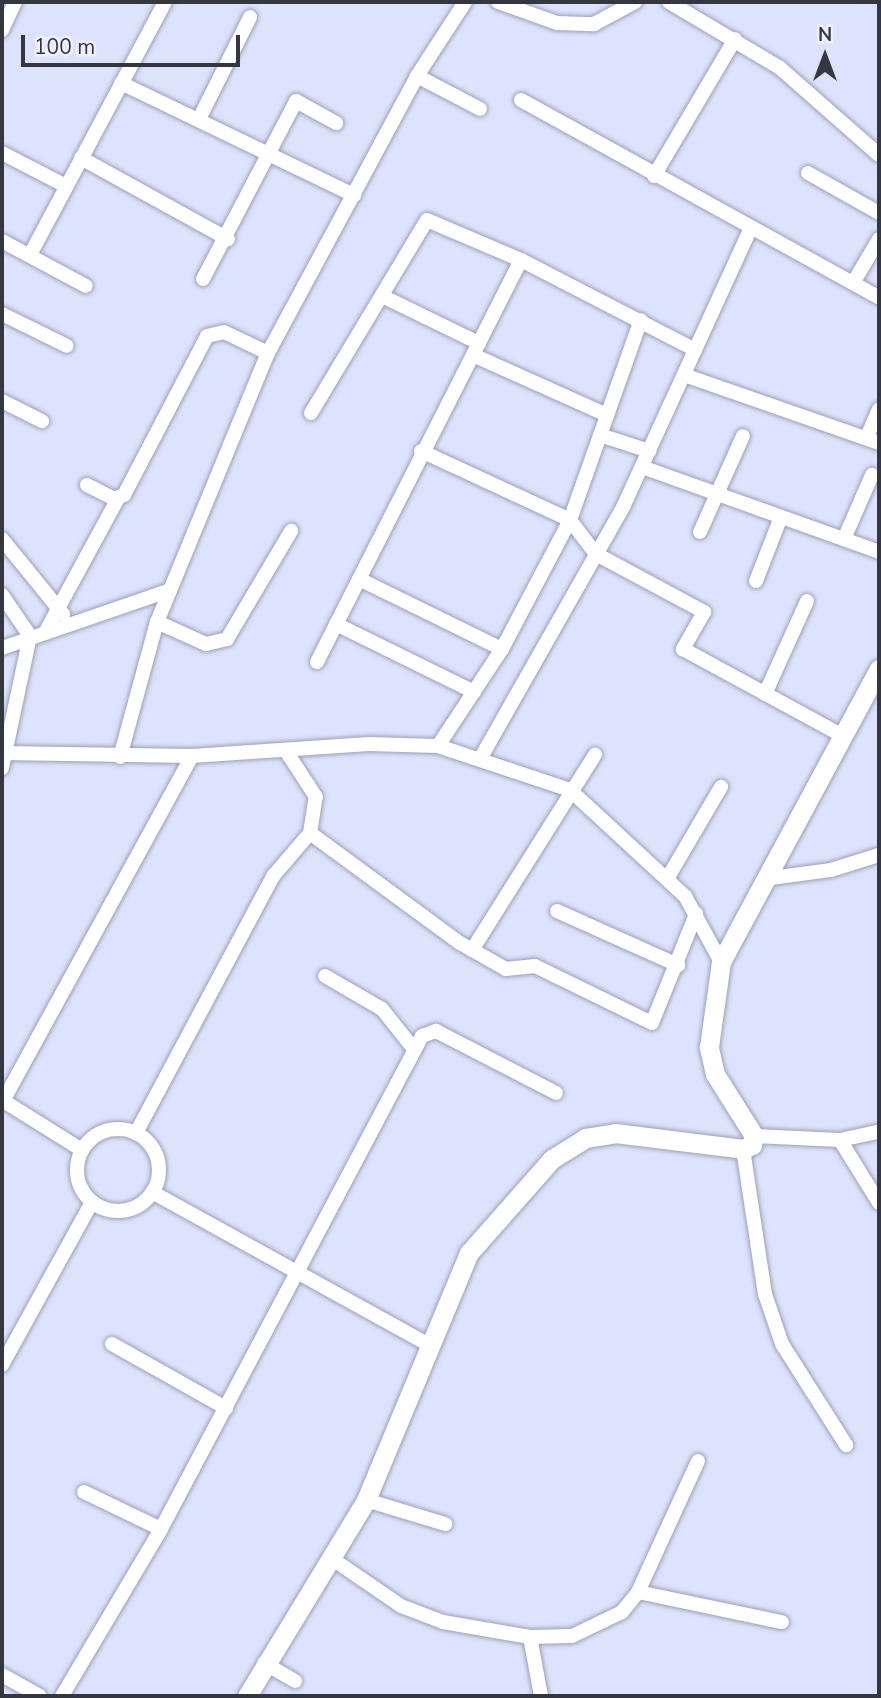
<!DOCTYPE html>
<style>
body{margin:0}
#map{position:relative;width:881px;height:1698px;overflow:hidden;background:#dde3fd;font-family:"Nunito Sans",sans-serif}
div>[style]{position:absolute}
.roads{filter:drop-shadow(0 0 2px #9ba0b9) drop-shadow(0 0 2px #9ba0b9)}
.street>*{height:14px;margin:-7px;padding:0 7px;transform-origin:7px;border-radius:7px;background:#fff}
.street>.ring{margin:-7px;padding:0;box-sizing:content-box;background:none;border:14px solid #fff;border-radius:50%}
.secondary>*{height:19px;margin:-9.5px;padding:0 9.5px;transform-origin:9.5px;border-radius:9.5px;background:#fff}
span{translate:-50% -50%;white-space:nowrap;text-align:center;line-height:1.15;-webkit-text-stroke:7px #eff1fb;paint-order:stroke}
.frame{position:absolute;inset:0;border:4px solid #343640;pointer-events:none}
.north{position:absolute;left:790px;top:21px;width:70px;height:70px;-webkit-text-stroke:5px #eff1fb;paint-order:stroke;rotate:0deg;font-size:19px;font-weight:700;line-height:28px;text-align:center;color:#343640}
.north::after{content:'';display:block;margin:auto;width:24px;height:32px;background:#343640;clip-path:polygon(50% 0,100% 100%,50% 72%,0 100%)}
.scale{position:absolute;left:21px;top:35px;width:219px;height:32px;box-sizing:border-box;border:4px solid #343640;border-top:0;padding-left:9px;font-size:21px;line-height:24px;white-space:nowrap;color:#343640;-webkit-text-stroke:5px #eff1fb;paint-order:stroke}
</style>
<div id="map">
<div class="roads">
<div class="street">
<i style="left:498px;top:2px;width:63px;rotate:19.6deg"></i>
<i style="left:557px;top:23px;width:37px;rotate:2deg"></i>
<i style="left:594px;top:24px;width:47px;rotate:-28.2deg"></i>
<i style="left:669px;top:2px;width:129px;rotate:30.7deg"></i>
<i style="left:780px;top:68px;width:132px;rotate:41.3deg"></i>
<i style="left:2px;top:30px;width:31px;rotate:-65deg"></i>
<i style="left:417px;top:76px;width:71px;rotate:27.6deg"></i>
<i style="left:121px;top:83px;width:259px;rotate:25.7deg"></i>
<i style="left:521px;top:100px;width:409px;rotate:28.9deg"></i>
<i style="left:199px;top:119px;width:114px;rotate:-63.4deg"></i>
<i style="left:2px;top:153px;width:72px;rotate:27.3deg"></i>
<i style="left:81px;top:158px;width:168px;rotate:28.9deg"></i>
<i style="left:808px;top:173px;width:81px;rotate:29.4deg"></i>
<i style="left:654px;top:176px;width:159px;rotate:-59.4deg"></i>
<i style="left:2px;top:241px;width:95px;rotate:28.2deg"></i>
<i style="left:31px;top:253px;width:285px;rotate:-61.9deg"></i>
<i style="left:203px;top:279px;width:201px;rotate:-62.4deg"></i>
<i style="left:296px;top:101px;width:46px;rotate:28.8deg"></i>
<i style="left:853px;top:283px;width:51px;rotate:-59.4deg"></i>
<i style="left:382px;top:296px;width:108px;rotate:25.9deg"></i>
<i style="left:2px;top:314px;width:72px;rotate:26.2deg"></i>
<i style="left:473px;top:355px;width:147px;rotate:24.1deg"></i>
<i style="left:684px;top:375px;width:207px;rotate:19.2deg"></i>
<i style="left:2px;top:401px;width:45px;rotate:26.6deg"></i>
<i style="left:311px;top:413px;width:225px;rotate:-59deg"></i>
<i style="left:427px;top:220px;width:102px;rotate:23.1deg"></i>
<i style="left:521px;top:260px;width:196px;rotate:27.3deg"></i>
<i style="left:600px;top:435px;width:52px;rotate:18.1deg"></i>
<i style="left:867px;top:437px;width:30px;rotate:-67deg"></i>
<i style="left:421px;top:451px;width:164px;rotate:24.8deg"></i>
<i style="left:570px;top:520px;width:43px;rotate:52.6deg"></i>
<i style="left:596px;top:554px;width:123px;rotate:28.2deg"></i>
<i style="left:704px;top:612px;width:43px;rotate:119.6deg"></i>
<i style="left:683px;top:649px;width:184px;rotate:28.5deg"></i>
<i style="left:642px;top:467px;width:252px;rotate:19.7deg"></i>
<i style="left:87px;top:485px;width:30px;rotate:27deg"></i>
<i style="left:114px;top:499px;width:11px;rotate:-22deg"></i>
<i style="left:124px;top:495px;width:179px;rotate:-62.4deg"></i>
<i style="left:207px;top:336px;width:17px;rotate:-13deg"></i>
<i style="left:224px;top:332px;width:49px;rotate:25.5deg"></i>
<i style="left:700px;top:532px;width:105px;rotate:-65.9deg"></i>
<i style="left:2px;top:539px;width:97px;rotate:50.9deg"></i>
<i style="left:844px;top:539px;width:70px;rotate:-66.4deg"></i>
<i style="left:359px;top:579px;width:159px;rotate:26.1deg"></i>
<i style="left:756px;top:581px;width:69px;rotate:-68.7deg"></i>
<i style="left:2px;top:595px;width:50px;rotate:55.7deg"></i>
<i style="left:30px;top:636px;width:135px;rotate:102deg"></i>
<i style="left:157px;top:622px;width:54px;rotate:24.2deg"></i>
<i style="left:206px;top:644px;width:22px;rotate:-13deg"></i>
<i style="left:227px;top:639px;width:126px;rotate:-59.3deg"></i>
<i style="left:336px;top:624px;width:154px;rotate:26.2deg"></i>
<i style="left:47px;top:629px;width:149px;rotate:-61.5deg"></i>
<i style="left:2px;top:648px;width:178px;rotate:-19deg"></i>
<i style="left:317px;top:662px;width:451px;rotate:-63.1deg"></i>
<i style="left:765px;top:694px;width:102px;rotate:-65.7deg"></i>
<i style="left:438px;top:746px;width:116px;rotate:-56.6deg"></i>
<i style="left:502px;top:649px;width:146px;rotate:-62.2deg"></i>
<i style="left:570px;top:520px;width:212px;rotate:-70.5deg"></i>
<i style="left:2px;top:753px;width:190px;rotate:0.9deg"></i>
<i style="left:192px;top:756px;width:177px;rotate:-3.9deg"></i>
<i style="left:369px;top:744px;width:69px;rotate:1.7deg"></i>
<i style="left:438px;top:746px;width:139px;rotate:18.4deg"></i>
<i style="left:570px;top:790px;width:156px;rotate:42.7deg"></i>
<i style="left:685px;top:896px;width:75px;rotate:61.4deg"></i>
<i style="left:120px;top:757px;width:140px;rotate:-74.7deg"></i>
<i style="left:157px;top:622px;width:291px;rotate:-67.6deg"></i>
<i style="left:268px;top:353px;width:315px;rotate:-61.7deg"></i>
<i style="left:417px;top:76px;width:88px;rotate:-57deg"></i>
<i style="left:480px;top:759px;width:292px;rotate:-60.4deg"></i>
<i style="left:624px;top:505px;width:305px;rotate:-65.4deg"></i>
<i style="left:310px;top:833px;width:186px;rotate:36.3deg"></i>
<i style="left:460px;top:943px;width:53px;rotate:29.5deg"></i>
<i style="left:506px;top:969px;width:29px;rotate:-6deg"></i>
<i style="left:535px;top:966px;width:130px;rotate:26deg"></i>
<i style="left:652px;top:1023px;width:118px;rotate:-68deg"></i>
<i style="left:771px;top:878px;width:61px;rotate:-7.6deg"></i>
<i style="left:831px;top:870px;width:50px;rotate:-17.4deg"></i>
<i style="left:667px;top:879px;width:107px;rotate:-59.6deg"></i>
<i style="left:557px;top:911px;width:133px;rotate:24.1deg"></i>
<i style="left:472px;top:950px;width:231px;rotate:-57.8deg"></i>
<i style="left:325px;top:976px;width:66px;rotate:30.1deg"></i>
<i style="left:382px;top:1009px;width:50px;rotate:51.5deg"></i>
<i style="left:2px;top:1100px;width:94px;rotate:32deg"></i>
<i style="left:2px;top:1103px;width:396px;rotate:-61.3deg"></i>
<i class="ring" style="left:77px;top:1129px;width:68px;height:68px"></i>
<i style="left:136px;top:1133px;width:293px;rotate:-61.9deg"></i>
<i style="left:274px;top:875px;width:55px;rotate:-49.4deg"></i>
<i style="left:310px;top:833px;width:36px;rotate:-81deg"></i>
<i style="left:316px;top:797px;width:55px;rotate:-123.1deg"></i>
<i style="left:754px;top:1136px;width:86px;rotate:2.7deg"></i>
<i style="left:840px;top:1140px;width:40px;rotate:-12deg"></i>
<i style="left:840px;top:1140px;width:74px;rotate:58.2deg"></i>
<i style="left:743px;top:1149px;width:147px;rotate:81.4deg"></i>
<i style="left:765px;top:1294px;width:53px;rotate:71.2deg"></i>
<i style="left:782px;top:1344px;width:120px;rotate:57.6deg"></i>
<i style="left:152px;top:1192px;width:314px;rotate:28.9deg"></i>
<i style="left:112px;top:1344px;width:131px;rotate:29.3deg"></i>
<i style="left:2px;top:1365px;width:186px;rotate:-61.1deg"></i>
<i style="left:84px;top:1492px;width:85px;rotate:25.7deg"></i>
<i style="left:366px;top:1500px;width:83px;rotate:16.9deg"></i>
<i style="left:331px;top:1558px;width:85px;rotate:34.4deg"></i>
<i style="left:401px;top:1606px;width:45px;rotate:20.9deg"></i>
<i style="left:443px;top:1622px;width:88px;rotate:9.8deg"></i>
<i style="left:530px;top:1637px;width:42px;rotate:-1.4deg"></i>
<i style="left:572px;top:1636px;width:55px;rotate:-25.6deg"></i>
<i style="left:622px;top:1612px;width:26px;rotate:-51deg"></i>
<i style="left:638px;top:1592px;width:144px;rotate:-65.4deg"></i>
<i style="left:638px;top:1592px;width:147px;rotate:11.8deg"></i>
<i style="left:530px;top:1637px;width:60px;rotate:79.4deg"></i>
<i style="left:264px;top:1663px;width:36px;rotate:30deg"></i>
<i style="left:2px;top:1675px;width:43px;rotate:28.9deg"></i>
<i style="left:62px;top:1696px;width:194px;rotate:-59.3deg"></i>
<i style="left:161px;top:1529px;width:558px;rotate:-62.1deg"></i>
<i style="left:422px;top:1036px;width:15px;rotate:-20deg"></i>
<i style="left:436px;top:1031px;width:135px;rotate:27.3deg"></i>
</div>
<div class="secondary">
<i style="left:247px;top:1696px;width:229px;rotate:-58.7deg"></i>
<i style="left:366px;top:1500px;width:268px;rotate:-67.4deg"></i>
<i style="left:469px;top:1253px;width:125px;rotate:-48.6deg"></i>
<i style="left:552px;top:1159px;width:39px;rotate:-32deg"></i>
<i style="left:585px;top:1138px;width:30px;rotate:-9deg"></i>
<i style="left:615px;top:1133px;width:129px;rotate:7.1deg"></i>
<i style="left:743px;top:1149px;width:10px;rotate:-24deg"></i>
<i style="left:752px;top:1145px;width:9px;rotate:-77deg"></i>
<i style="left:754px;top:1136px;width:73px;rotate:-122.2deg"></i>
<i style="left:715px;top:1074px;width:28px;rotate:-103deg"></i>
<i style="left:709px;top:1047px;width:86px;rotate:-82deg"></i>
<i style="left:721px;top:962px;width:333px;rotate:-61.7deg"></i>
</div>
</div>
<div class="frame"></div>
<div class="north">N</div>
<div class="scale">100 m</div>
</div>
